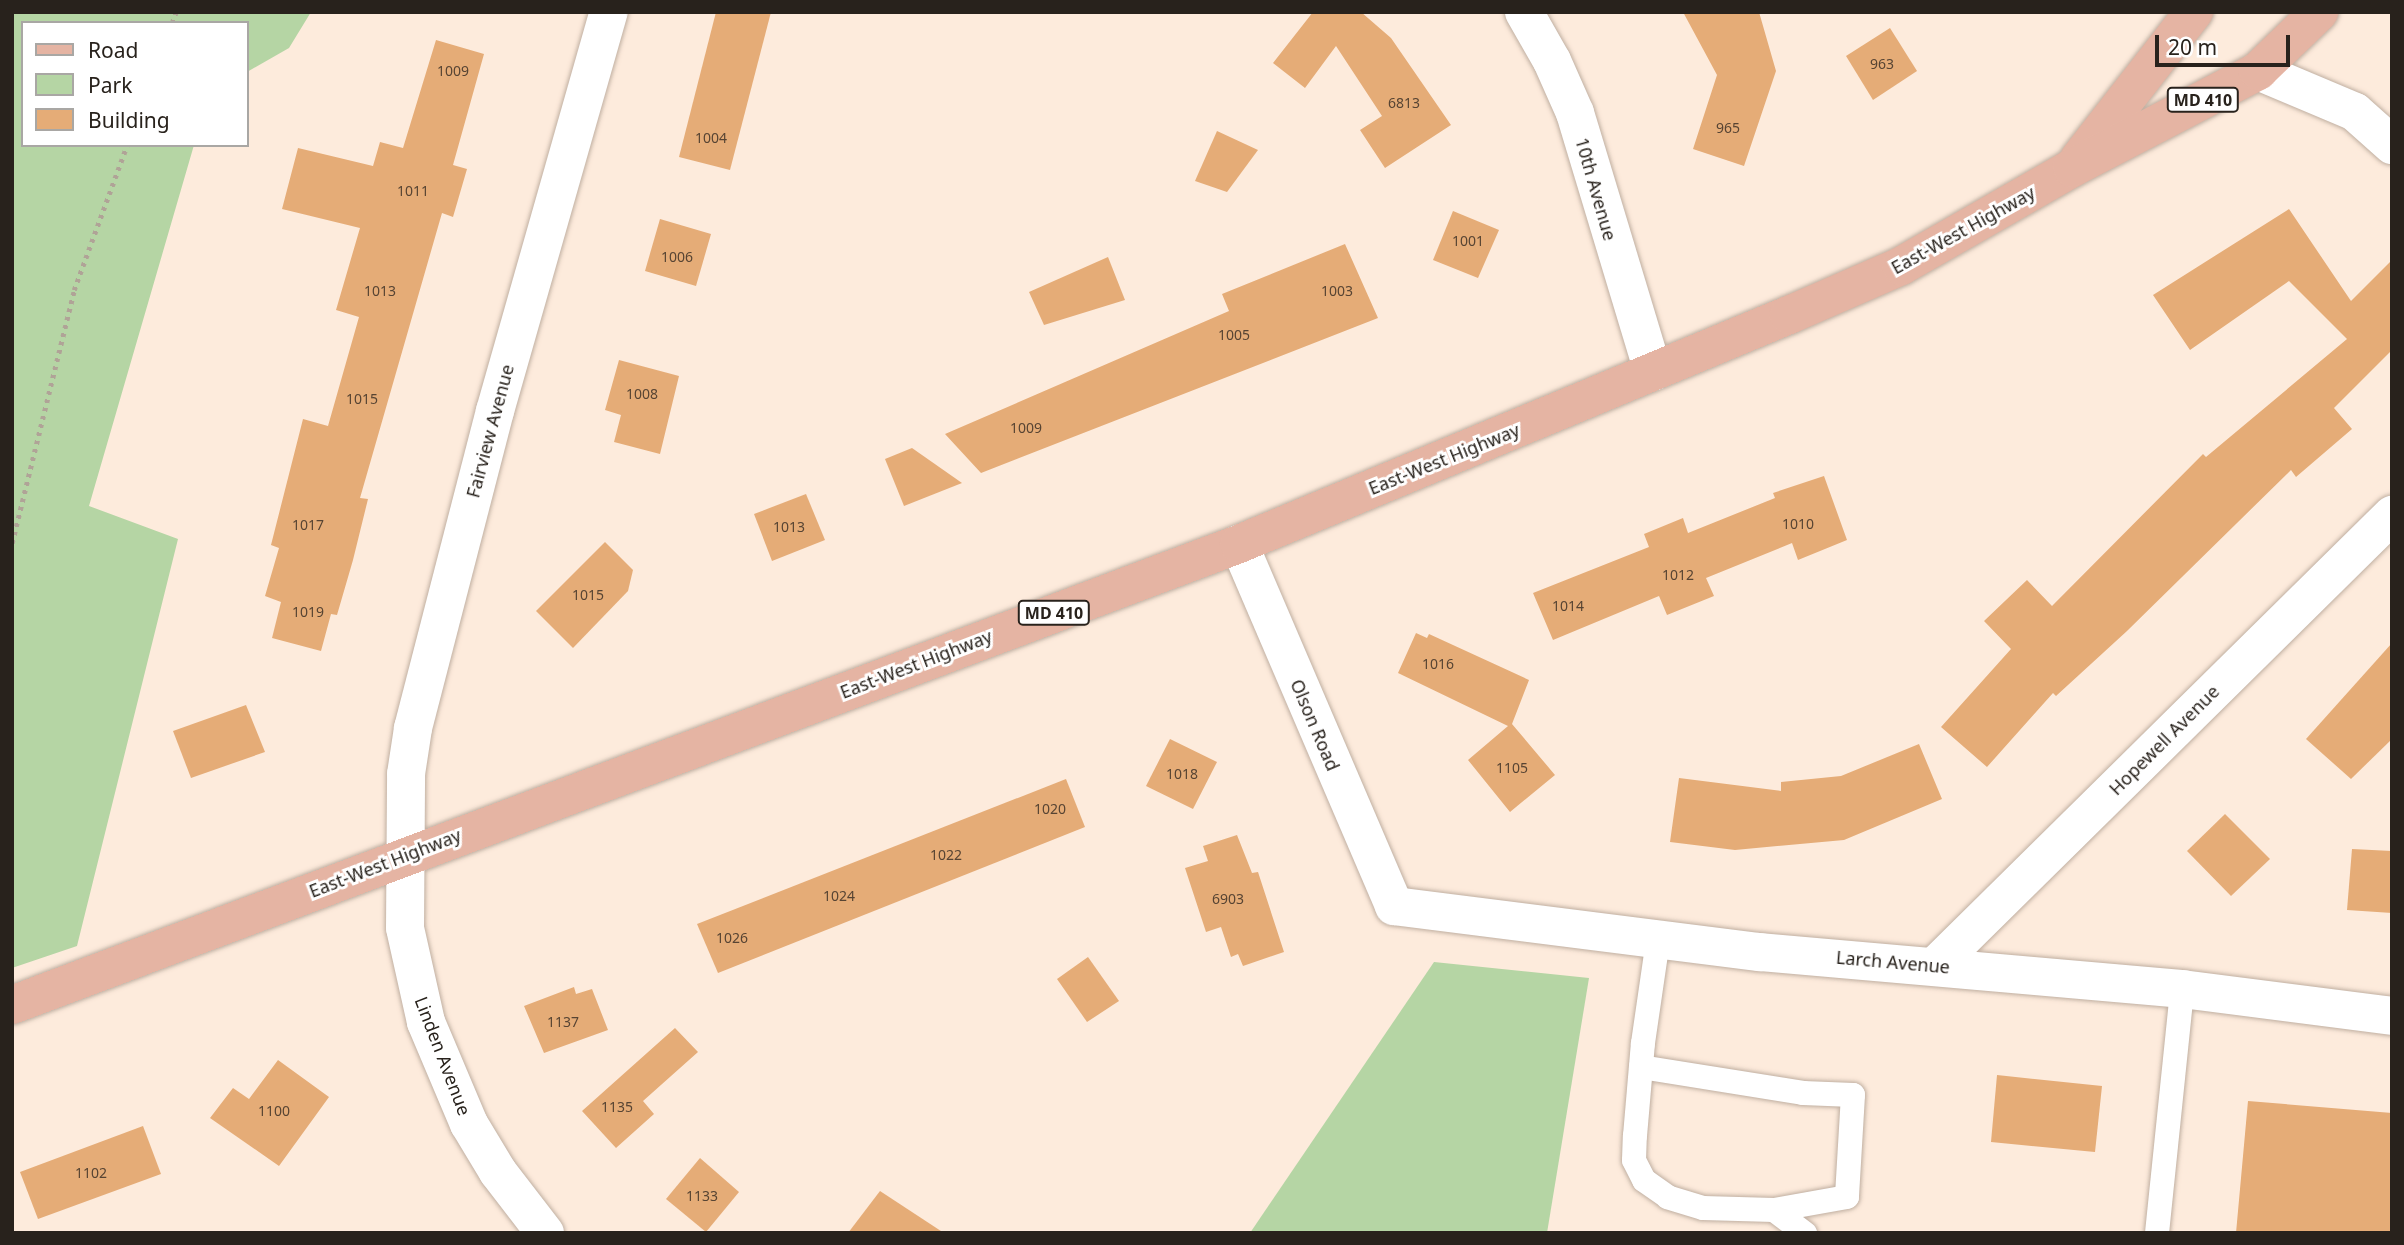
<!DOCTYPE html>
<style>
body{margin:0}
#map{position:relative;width:2404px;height:1245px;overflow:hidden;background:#fdebdc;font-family:"Noto Sans",sans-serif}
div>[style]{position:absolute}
.green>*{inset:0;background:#b5d5a4}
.building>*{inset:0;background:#e5ac77}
.path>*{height:4.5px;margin-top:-2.25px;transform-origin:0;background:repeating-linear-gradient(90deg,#b0a397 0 3.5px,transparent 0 8.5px)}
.roads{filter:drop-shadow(0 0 2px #c0afa1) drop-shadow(0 0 2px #c0afa1)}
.service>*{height:24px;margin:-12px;padding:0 12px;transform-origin:12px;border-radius:12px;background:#fff}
.minor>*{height:38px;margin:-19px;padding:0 19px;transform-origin:19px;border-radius:19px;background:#fff}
.primary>*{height:38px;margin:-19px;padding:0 19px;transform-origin:19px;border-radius:19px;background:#e5b4a3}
span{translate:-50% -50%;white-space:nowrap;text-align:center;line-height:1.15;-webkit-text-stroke:6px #fff;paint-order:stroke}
.number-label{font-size:14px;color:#574433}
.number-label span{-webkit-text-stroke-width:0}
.shield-label span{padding:2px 5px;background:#fff;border:2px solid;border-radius:5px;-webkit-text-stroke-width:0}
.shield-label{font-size:16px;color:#28221c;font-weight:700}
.street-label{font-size:18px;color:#28221c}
.frame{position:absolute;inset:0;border:14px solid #28221c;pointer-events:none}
.legend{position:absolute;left:21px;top:21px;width:228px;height:126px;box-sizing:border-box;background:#fff;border:2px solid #a9a7a4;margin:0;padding:9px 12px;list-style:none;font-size:21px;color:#28221c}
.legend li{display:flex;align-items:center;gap:14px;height:35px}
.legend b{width:35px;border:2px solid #a9a7a4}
.scale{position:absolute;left:2155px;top:35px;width:135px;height:32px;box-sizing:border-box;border:4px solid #28221c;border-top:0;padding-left:9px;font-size:21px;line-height:24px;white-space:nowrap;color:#28221c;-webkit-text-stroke:5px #fff;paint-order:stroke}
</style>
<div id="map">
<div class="green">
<i style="clip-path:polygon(12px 12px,311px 12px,289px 48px,247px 72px,247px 23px,23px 23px,23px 145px,194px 145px,89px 506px,178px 539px,77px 946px,12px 968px)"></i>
<i style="clip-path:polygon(1434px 962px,1589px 978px,1547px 1233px,1250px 1233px)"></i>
</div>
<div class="building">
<i style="clip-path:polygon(716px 12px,771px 12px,730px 170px,679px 157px)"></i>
<i style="clip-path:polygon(1313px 12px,1361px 12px,1391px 38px,1451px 125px,1385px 168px,1360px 130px,1382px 116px,1336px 46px,1305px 88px,1273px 63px)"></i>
<i style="clip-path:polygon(1683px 12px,1759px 12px,1776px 71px,1744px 166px,1693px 149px,1717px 75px)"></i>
<i style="clip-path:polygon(1890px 28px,1917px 71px,1873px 100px,1846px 56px)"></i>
<i style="clip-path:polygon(436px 40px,484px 54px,453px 165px,467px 169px,453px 217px,442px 213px,360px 498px,368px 499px,353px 560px,337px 615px,331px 614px,321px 651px,272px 638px,281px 602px,265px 596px,279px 548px,271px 545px,303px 419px,328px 426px,359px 317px,336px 310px,360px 228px,282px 209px,298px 148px,373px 166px,380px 142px,403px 148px)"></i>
<i style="clip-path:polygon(1217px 131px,1258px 150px,1227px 192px,1195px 181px)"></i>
<i style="clip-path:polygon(2289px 209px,2351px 301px,2392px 260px,2392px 350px,2334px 408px,2352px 429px,2296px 477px,2291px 470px,2127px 631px,2056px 696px,2053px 693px,1987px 767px,1941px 727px,2011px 649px,1984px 621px,2027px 580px,2052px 606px,2203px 454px,2206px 457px,2347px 339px,2289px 281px,2190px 350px,2153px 295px)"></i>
<i style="clip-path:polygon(1453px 211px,1499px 230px,1478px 278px,1433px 260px)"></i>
<i style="clip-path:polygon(660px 219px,711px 234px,696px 286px,645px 271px)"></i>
<i style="clip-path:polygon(1345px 244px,1378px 318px,981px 473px,945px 434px,1229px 311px,1222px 294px)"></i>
<i style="clip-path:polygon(1108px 257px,1125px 300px,1044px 325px,1029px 292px)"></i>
<i style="clip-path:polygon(619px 360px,679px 376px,660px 454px,614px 442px,621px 415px,605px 410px)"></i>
<i style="clip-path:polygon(912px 448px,962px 483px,904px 506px,885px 459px)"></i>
<i style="clip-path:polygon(1824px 476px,1847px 540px,1798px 560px,1792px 543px,1706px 578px,1714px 596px,1667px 615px,1659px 596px,1553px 640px,1533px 593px,1649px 547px,1644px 534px,1683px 518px,1688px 533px,1775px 498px,1773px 493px)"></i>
<i style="clip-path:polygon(806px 494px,825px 540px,772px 561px,754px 514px)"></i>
<i style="clip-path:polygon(605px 542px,633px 570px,628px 591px,573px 648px,536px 611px)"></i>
<i style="clip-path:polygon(1416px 633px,1427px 638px,1429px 634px,1529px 680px,1512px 724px,1555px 775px,1510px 812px,1468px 760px,1508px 726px,1398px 673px)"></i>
<i style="clip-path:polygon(2392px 643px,2392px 739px,2351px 779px,2306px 739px)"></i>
<i style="clip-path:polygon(246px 705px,265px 752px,191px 778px,173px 731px)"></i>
<i style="clip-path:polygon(1170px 739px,1217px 762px,1193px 809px,1146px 786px)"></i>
<i style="clip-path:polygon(1919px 744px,1942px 799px,1844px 840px,1735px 850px,1670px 842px,1679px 778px,1781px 791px,1781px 782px,1841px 776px)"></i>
<i style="clip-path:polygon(1066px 779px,1085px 827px,718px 973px,697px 924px)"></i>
<i style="clip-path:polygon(2225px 814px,2270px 859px,2231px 896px,2187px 851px)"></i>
<i style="clip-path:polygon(1237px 835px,1252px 873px,1258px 872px,1284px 952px,1243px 966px,1238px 954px,1231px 957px,1221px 927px,1206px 932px,1185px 868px,1208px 861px,1203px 846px)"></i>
<i style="clip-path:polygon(2352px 849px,2392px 851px,2392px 913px,2347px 910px)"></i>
<i style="clip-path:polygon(1088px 957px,1119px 1001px,1087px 1022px,1057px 979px)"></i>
<i style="clip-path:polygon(574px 987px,576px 994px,592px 989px,608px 1030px,544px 1053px,524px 1006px)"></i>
<i style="clip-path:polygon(675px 1028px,698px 1052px,643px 1101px,654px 1114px,616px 1148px,582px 1111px)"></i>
<i style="clip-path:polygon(278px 1060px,329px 1097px,279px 1166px,210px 1118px,233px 1088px,249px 1099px)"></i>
<i style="clip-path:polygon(1997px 1075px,2102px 1086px,2095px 1152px,1991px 1142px)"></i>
<i style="clip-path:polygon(2248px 1101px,2392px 1113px,2392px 1233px,2236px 1233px)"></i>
<i style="clip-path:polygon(143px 1126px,161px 1174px,38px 1219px,20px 1172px)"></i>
<i style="clip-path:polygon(700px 1158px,739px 1192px,706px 1232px,666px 1199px)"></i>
<i style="clip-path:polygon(880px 1191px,944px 1233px,848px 1233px)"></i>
</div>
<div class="path">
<i style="left:172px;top:23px;width:12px;rotate:-70deg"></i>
<i style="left:12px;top:543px;width:260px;rotate:-76.2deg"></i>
<i style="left:74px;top:290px;width:154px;rotate:-69.9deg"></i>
</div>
<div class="roads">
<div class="service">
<i style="left:1641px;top:1067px;width:164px;rotate:9.1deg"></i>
<i style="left:1803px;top:1093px;width:50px;rotate:2.3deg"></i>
<i style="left:1853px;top:1095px;width:102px;rotate:93.4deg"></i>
<i style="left:1847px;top:1197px;width:74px;rotate:169.9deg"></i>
<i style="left:1774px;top:1210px;width:71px;rotate:-178.4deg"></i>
<i style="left:1703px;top:1208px;width:37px;rotate:-163deg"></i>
<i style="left:1668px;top:1197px;width:29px;rotate:-145deg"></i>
<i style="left:1644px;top:1180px;width:22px;rotate:-117deg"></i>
<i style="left:1634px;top:1160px;width:24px;rotate:-88deg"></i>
<i style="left:1635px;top:1136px;width:93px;rotate:-85.1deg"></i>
<i style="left:1643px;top:1043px;width:104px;rotate:-81.7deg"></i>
<i style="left:1774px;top:1210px;width:39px;rotate:37deg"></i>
<i style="left:2157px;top:1233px;width:245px;rotate:-84.1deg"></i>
</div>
<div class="minor">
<i style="left:1524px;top:12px;width:56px;rotate:60.3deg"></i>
<i style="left:1552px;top:61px;width:57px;rotate:66.1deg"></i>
<i style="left:1575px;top:113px;width:270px;rotate:73.2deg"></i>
<i style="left:2258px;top:71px;width:105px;rotate:22.9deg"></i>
<i style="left:2355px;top:112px;width:50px;rotate:41.7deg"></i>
<i style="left:1239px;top:544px;width:394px;rotate:66.8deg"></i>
<i style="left:1394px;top:906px;width:369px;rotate:7.2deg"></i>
<i style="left:1760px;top:952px;width:424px;rotate:5deg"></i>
<i style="left:2182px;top:989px;width:212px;rotate:7.3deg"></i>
<i style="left:1936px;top:965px;width:641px;rotate:-44.62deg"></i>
<i style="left:545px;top:1233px;width:77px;rotate:-127.6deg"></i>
<i style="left:498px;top:1172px;width:56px;rotate:-121.1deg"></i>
<i style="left:469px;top:1124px;width:111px;rotate:-112.9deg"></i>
<i style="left:426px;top:1022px;width:96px;rotate:-102.6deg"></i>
<i style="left:405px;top:928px;width:154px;rotate:-89.6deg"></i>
<i style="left:406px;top:774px;width:47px;rotate:-81.3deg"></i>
<i style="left:413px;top:728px;width:327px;rotate:-75.5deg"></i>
<i style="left:495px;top:411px;width:415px;rotate:-74.1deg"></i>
</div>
<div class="primary">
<i style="left:2079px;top:159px;width:187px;rotate:-52deg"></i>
<i style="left:12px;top:1005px;width:1311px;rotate:-20.59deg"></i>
<i style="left:1239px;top:544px;width:596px;rotate:-22.61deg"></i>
<i style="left:1789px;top:315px;width:122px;rotate:-23.6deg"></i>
<i style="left:1901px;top:266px;width:197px;rotate:-29.8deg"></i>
<i style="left:2072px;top:168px;width:210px;rotate:-27.5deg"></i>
<i style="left:2258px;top:71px;width:85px;rotate:-44deg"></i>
</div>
</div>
<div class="number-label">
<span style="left:1882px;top:64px">963</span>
<span style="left:453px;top:71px">1009</span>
<span style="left:1404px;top:103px">6813</span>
<span style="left:1728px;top:128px">965</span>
<span style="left:711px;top:138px">1004</span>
<span style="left:413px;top:191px">1011</span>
<span style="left:1468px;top:241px">1001</span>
<span style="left:677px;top:257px">1006</span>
<span style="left:380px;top:291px">1013</span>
<span style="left:1337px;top:291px">1003</span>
<span style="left:1234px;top:335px">1005</span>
<span style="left:642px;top:394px">1008</span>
<span style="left:362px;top:399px">1015</span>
<span style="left:1026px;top:428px">1009</span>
<span style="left:1798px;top:524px">1010</span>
<span style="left:308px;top:525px">1017</span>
<span style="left:789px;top:527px">1013</span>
<span style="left:1678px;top:575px">1012</span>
<span style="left:588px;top:595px">1015</span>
<span style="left:1568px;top:606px">1014</span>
<span style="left:308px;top:612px">1019</span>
<span style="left:1438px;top:664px">1016</span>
<span style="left:1512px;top:768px">1105</span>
<span style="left:1182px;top:774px">1018</span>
<span style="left:1050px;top:809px">1020</span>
<span style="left:946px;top:855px">1022</span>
<span style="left:839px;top:896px">1024</span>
<span style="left:1228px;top:899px">6903</span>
<span style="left:732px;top:938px">1026</span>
<span style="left:563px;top:1022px">1137</span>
<span style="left:617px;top:1107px">1135</span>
<span style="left:274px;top:1111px">1100</span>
<span style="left:91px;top:1173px">1102</span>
<span style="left:702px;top:1196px">1133</span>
</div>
<div class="shield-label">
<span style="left:2203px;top:100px">MD 410</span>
<span style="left:1054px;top:613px">MD 410</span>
</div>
<div class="street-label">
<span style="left:1596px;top:189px;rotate:74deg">10th Avenue</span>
<span style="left:1963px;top:230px;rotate:-29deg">East-West Highway</span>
<span style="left:490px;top:431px;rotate:-75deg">Fairview Avenue</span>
<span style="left:1444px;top:459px;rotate:-22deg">East-West Highway</span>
<span style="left:916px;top:664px;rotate:-21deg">East-West Highway</span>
<span style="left:1315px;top:725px;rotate:67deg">Olson Road</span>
<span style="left:2164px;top:740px;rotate:-45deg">Hopewell Avenue</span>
<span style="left:385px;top:863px;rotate:-21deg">East-West Highway</span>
<span style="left:1893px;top:962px;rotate:5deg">Larch Avenue</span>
<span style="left:443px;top:1056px;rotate:69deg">Linden Avenue</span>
</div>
<div class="frame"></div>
<ul class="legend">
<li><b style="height:9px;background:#e5b4a3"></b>Road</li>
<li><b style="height:19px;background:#b5d5a4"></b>Park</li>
<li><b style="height:19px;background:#e5ac77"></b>Building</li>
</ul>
<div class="scale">20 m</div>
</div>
